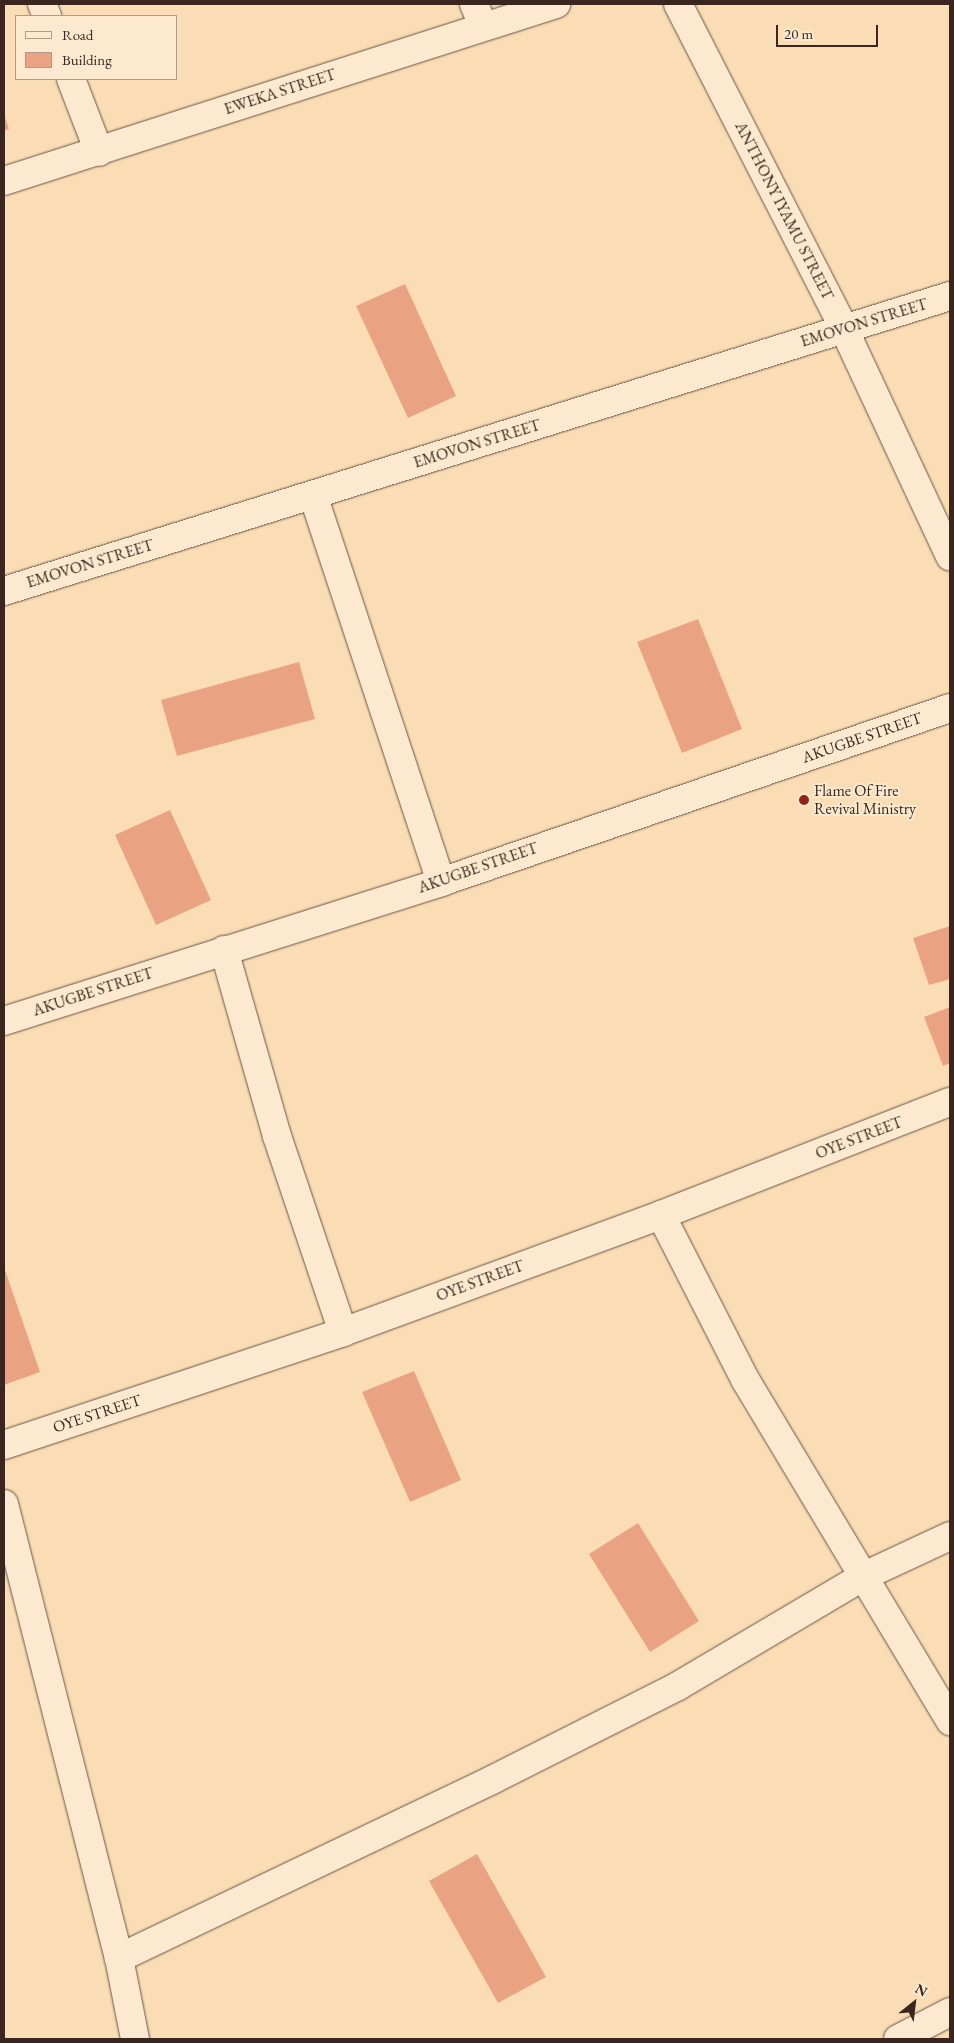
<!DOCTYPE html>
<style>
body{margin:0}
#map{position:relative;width:954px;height:2043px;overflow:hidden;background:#faddb5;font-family:"EB Garamond",serif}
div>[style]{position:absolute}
.building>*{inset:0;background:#eaa382}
.roads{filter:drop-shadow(0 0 1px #6a5444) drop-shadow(0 0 1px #6a5444)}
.minor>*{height:28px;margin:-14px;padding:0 14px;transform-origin:14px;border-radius:14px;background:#fce9cf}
.dots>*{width:14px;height:14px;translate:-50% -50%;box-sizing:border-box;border:2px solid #fce9cf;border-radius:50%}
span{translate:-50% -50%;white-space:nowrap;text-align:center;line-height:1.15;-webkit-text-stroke:4px #fce9cf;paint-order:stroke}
.street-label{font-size:16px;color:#3a261e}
.poi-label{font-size:16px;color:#3a261e}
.left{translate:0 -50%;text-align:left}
.frame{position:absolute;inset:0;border:5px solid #3a261e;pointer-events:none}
.legend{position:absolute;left:15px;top:15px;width:162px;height:65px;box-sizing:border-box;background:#fce9cf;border:1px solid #ae9b88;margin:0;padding:6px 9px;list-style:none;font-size:15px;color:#3a261e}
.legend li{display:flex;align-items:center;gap:10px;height:25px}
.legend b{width:25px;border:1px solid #ae9b88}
.north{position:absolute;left:889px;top:1978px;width:50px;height:50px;-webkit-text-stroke:4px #fce9cf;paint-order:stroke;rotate:29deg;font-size:14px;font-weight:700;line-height:20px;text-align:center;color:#3a261e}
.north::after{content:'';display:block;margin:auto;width:18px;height:22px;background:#3a261e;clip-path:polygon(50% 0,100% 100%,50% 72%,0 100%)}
.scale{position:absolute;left:776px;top:25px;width:102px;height:22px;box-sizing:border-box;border:2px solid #3a261e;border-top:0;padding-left:6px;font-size:15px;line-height:18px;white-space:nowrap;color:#3a261e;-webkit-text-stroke:4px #fce9cf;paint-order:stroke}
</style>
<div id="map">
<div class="building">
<i style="clip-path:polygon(4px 114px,9px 129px,4px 131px)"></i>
<i style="clip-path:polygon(405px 284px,456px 396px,408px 418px,356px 306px)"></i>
<i style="clip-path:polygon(698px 619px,742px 729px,682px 753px,637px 642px)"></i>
<i style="clip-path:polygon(299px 662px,315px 719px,177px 756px,161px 700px)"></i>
<i style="clip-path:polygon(170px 810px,211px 900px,156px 925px,115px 835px)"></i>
<i style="clip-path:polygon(950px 926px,950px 979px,929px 985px,913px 938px)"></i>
<i style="clip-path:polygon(950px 1007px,950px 1063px,943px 1066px,924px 1017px)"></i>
<i style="clip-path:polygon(4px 1267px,40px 1372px,4px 1385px)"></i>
<i style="clip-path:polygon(414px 1371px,461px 1480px,410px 1502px,362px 1392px)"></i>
<i style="clip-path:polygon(638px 1523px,699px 1621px,650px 1652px,589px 1554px)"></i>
<i style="clip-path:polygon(477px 1854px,546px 1977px,498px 2003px,429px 1881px)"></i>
</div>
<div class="roads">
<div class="minor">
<i style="left:42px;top:4px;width:13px;rotate:67deg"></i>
<i style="left:474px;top:4px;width:23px;rotate:67deg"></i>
<i style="left:678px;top:4px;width:365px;rotate:62.9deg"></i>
<i style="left:844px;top:329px;width:251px;rotate:65deg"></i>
<i style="left:71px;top:79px;width:78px;rotate:69deg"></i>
<i style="left:4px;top:181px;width:580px;rotate:-17.78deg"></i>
<i style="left:313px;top:495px;width:408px;rotate:71.7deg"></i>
<i style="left:4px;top:591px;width:991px;rotate:-17.32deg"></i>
<i style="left:224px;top:950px;width:193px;rotate:74.1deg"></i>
<i style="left:277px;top:1136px;width:207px;rotate:71.4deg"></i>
<i style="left:4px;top:1021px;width:459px;rotate:-17.6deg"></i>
<i style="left:441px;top:882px;width:538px;rotate:-18.87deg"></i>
<i style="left:661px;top:1215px;width:186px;rotate:62.9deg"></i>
<i style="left:746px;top:1381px;width:397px;rotate:59deg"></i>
<i style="left:4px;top:1445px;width:357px;rotate:-18.4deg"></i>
<i style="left:343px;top:1332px;width:339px;rotate:-20.2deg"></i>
<i style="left:661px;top:1215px;width:310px;rotate:-21.4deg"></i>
<i style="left:4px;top:1504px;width:468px;rotate:75.8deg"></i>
<i style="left:119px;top:1958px;width:83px;rotate:78.8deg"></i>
<i style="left:119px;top:1958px;width:413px;rotate:-25.5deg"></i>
<i style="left:492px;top:1780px;width:208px;rotate:-26.8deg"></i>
<i style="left:678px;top:1686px;width:214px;rotate:-30.6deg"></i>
<i style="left:862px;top:1577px;width:97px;rotate:-25deg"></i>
<i style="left:898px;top:2039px;width:59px;rotate:-27.4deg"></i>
</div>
</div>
<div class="dots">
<i style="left:804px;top:800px;background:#8f2418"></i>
</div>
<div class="street-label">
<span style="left:280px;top:92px;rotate:-18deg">EWEKA STREET</span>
<span style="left:784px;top:211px;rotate:63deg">ANTHONY IYAMU STREET</span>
<span style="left:864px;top:323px;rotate:-17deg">EMOVON STREET</span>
<span style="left:477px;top:444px;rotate:-17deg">EMOVON STREET</span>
<span style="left:90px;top:564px;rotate:-17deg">EMOVON STREET</span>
<span style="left:862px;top:738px;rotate:-19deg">AKUGBE STREET</span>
<span style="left:478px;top:868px;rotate:-19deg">AKUGBE STREET</span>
<span style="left:93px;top:992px;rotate:-18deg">AKUGBE STREET</span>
<span style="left:859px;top:1138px;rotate:-21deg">OYE STREET</span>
<span style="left:480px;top:1281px;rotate:-20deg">OYE STREET</span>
<span style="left:97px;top:1414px;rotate:-18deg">OYE STREET</span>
</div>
<div class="poi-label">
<span class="left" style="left:814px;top:800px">Flame Of Fire<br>Revival Ministry</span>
</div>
<div class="frame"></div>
<ul class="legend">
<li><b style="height:6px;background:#fce9cf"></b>Road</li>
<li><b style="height:14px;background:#eaa382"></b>Building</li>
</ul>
<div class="north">N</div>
<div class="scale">20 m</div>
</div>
